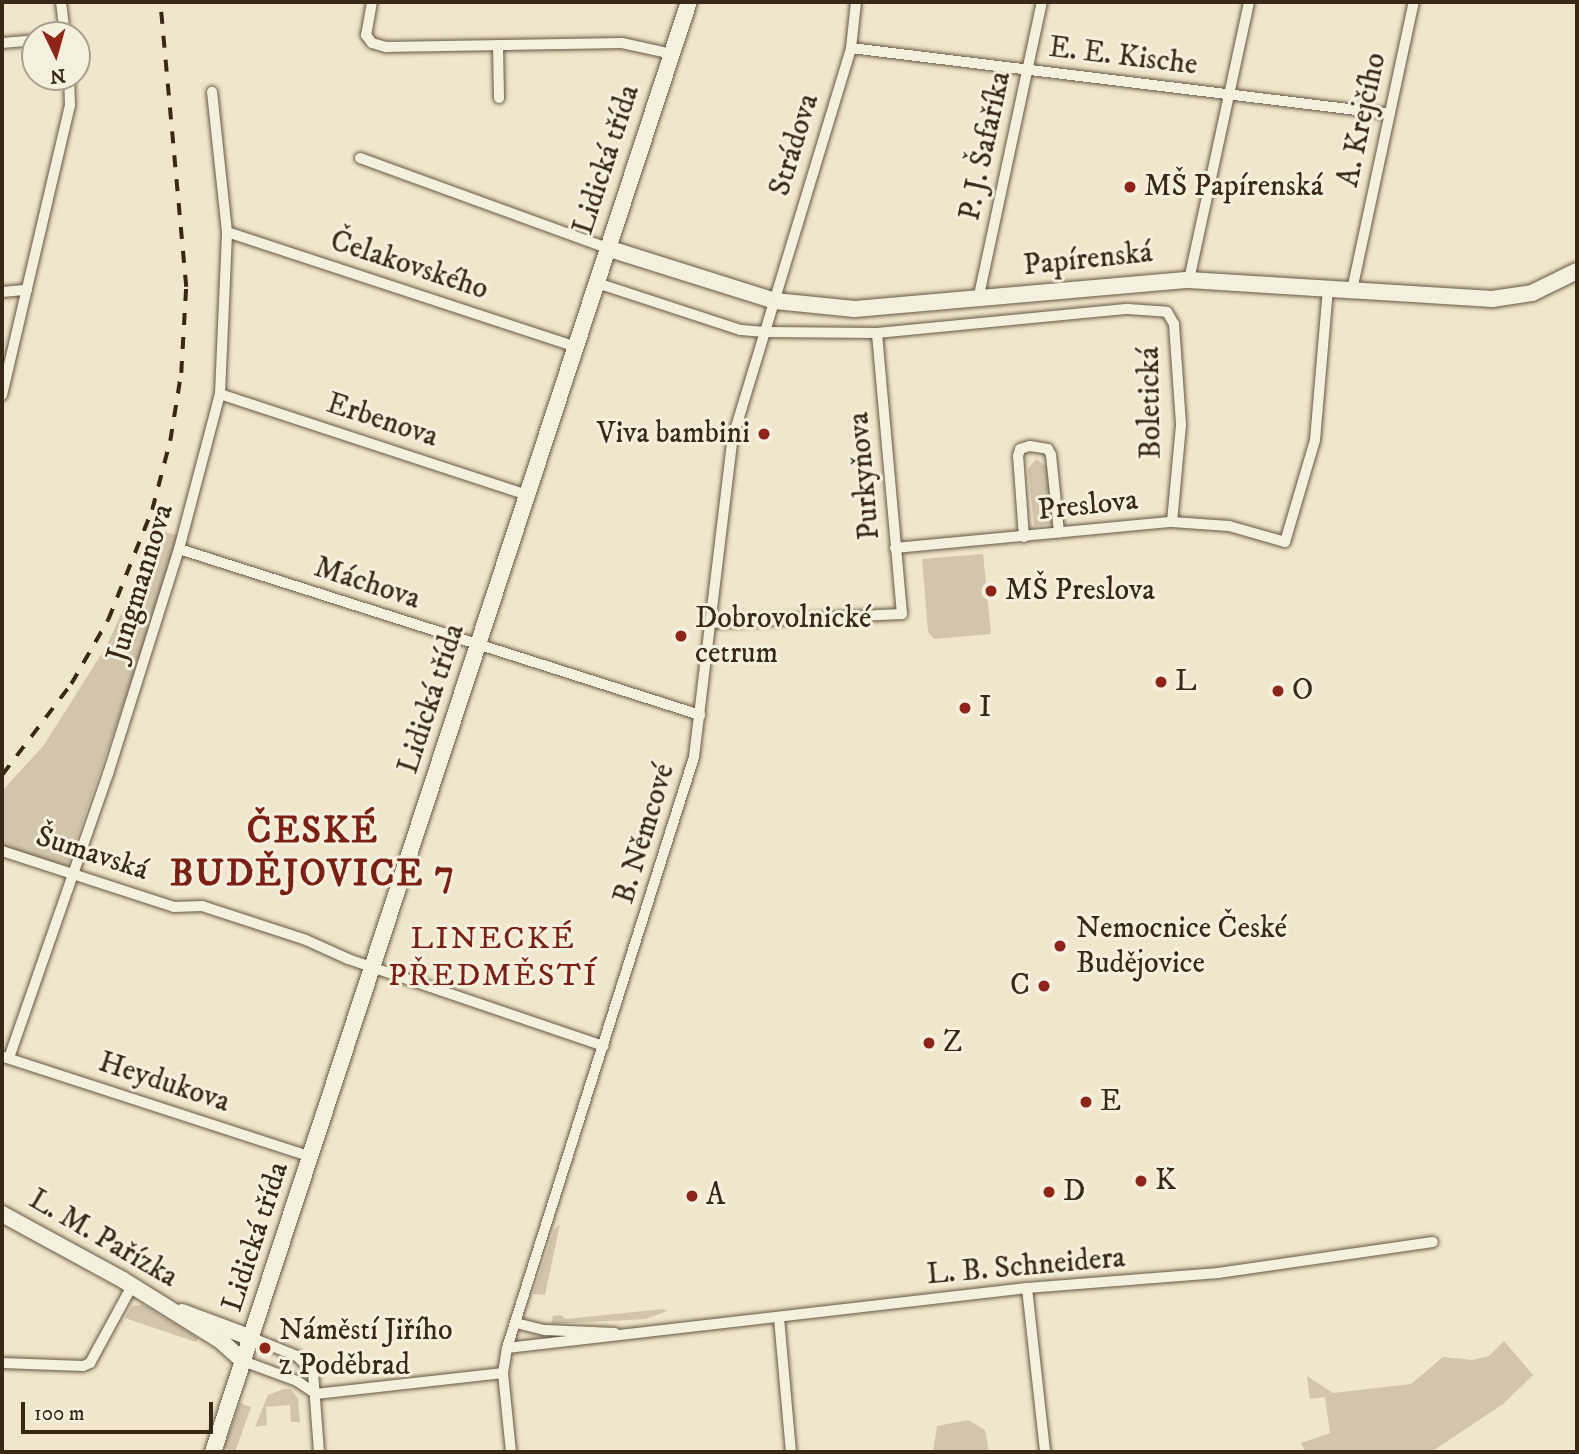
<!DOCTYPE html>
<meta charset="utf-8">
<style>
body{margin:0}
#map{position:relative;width:1579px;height:1454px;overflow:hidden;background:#f0e6cb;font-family:"IM FELL DW Pica",serif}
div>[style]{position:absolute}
.green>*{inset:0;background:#d1c6ac}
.roads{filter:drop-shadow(0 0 2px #655843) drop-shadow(0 0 2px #655843)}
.street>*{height:10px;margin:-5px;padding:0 5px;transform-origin:5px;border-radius:5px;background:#f5efdd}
.secondary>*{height:16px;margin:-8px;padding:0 8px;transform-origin:8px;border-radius:8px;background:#f5efdd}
.rail>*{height:3.5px;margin-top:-1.75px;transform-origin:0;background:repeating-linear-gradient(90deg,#372916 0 12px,transparent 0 24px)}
.dots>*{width:19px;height:19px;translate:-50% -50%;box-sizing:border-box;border:4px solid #f5efdd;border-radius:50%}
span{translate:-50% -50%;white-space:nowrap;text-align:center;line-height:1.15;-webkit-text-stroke:6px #f5efdd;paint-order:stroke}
.street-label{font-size:30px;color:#372916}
.poi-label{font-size:30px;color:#372916}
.left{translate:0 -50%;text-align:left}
.right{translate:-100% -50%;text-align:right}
.neighbourhood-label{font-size:32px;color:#7a1f14;letter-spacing:2px}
.district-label{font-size:37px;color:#7a1f14;font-weight:700;letter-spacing:2px}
.frame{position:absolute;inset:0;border:4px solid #372916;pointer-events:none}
.north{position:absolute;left:21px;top:21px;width:70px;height:70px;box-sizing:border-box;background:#f5efdd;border:2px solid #a9a08d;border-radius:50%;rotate:175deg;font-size:19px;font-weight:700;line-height:28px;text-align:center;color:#372916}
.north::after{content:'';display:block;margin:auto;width:24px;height:32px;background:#8f2418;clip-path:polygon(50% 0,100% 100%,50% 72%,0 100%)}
.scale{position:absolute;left:21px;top:1402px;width:192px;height:32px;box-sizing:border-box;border:4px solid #372916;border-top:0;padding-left:9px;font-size:21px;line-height:24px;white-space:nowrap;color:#372916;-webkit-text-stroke:5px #f5efdd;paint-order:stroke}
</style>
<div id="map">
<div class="green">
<i style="clip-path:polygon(1036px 459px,1047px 467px,1053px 524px,1034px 526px,1028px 469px)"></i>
<i style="clip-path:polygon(159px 531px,182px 536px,67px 866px,2px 847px,2px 791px,44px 745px,107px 645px)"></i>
<i style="clip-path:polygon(983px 554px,991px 634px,934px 639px,928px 632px,922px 559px)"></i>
<i style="clip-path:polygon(560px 1224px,545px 1295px,533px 1294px,554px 1230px)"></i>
<i style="clip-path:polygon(143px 1305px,198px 1338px,196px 1342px,125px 1318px,132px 1306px)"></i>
<i style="clip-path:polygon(663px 1309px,667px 1311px,646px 1319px,551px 1324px,553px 1316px,561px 1315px,566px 1319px)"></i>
<i style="clip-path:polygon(1504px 1341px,1533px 1375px,1503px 1404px,1431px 1452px,1305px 1452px,1301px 1443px,1330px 1433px,1325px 1397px,1310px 1399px,1307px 1376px,1333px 1393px,1411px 1384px,1443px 1357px,1473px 1360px,1489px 1356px)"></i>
<i style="clip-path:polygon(284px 1389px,291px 1389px,298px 1399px,300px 1422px,291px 1422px,290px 1405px,266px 1407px,267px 1425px,255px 1427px,268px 1395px)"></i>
<i style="clip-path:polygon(240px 1403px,251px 1407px,235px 1452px,224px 1448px)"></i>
<i style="clip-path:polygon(968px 1420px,985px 1430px,989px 1452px,933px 1452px,937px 1426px)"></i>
</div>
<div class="roads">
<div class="street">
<i style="left:61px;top:2px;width:33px;rotate:83deg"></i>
<i style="left:372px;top:2px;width:34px;rotate:100deg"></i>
<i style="left:366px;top:35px;width:10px;rotate:53deg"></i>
<i style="left:372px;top:43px;width:15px;rotate:16deg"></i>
<i style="left:386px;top:47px;width:236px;rotate:-1deg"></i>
<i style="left:622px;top:43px;width:51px;rotate:12.4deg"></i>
<i style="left:2px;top:43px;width:33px;rotate:-5deg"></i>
<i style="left:498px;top:45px;width:53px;rotate:88.9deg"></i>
<i style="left:851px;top:48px;width:542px;rotate:6.99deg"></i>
<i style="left:360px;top:158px;width:263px;rotate:20deg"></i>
<i style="left:227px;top:232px;width:367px;rotate:18.2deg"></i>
<i style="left:1189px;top:280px;width:284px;rotate:-77.8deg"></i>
<i style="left:597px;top:283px;width:151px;rotate:18.1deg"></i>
<i style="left:741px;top:330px;width:24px;rotate:5deg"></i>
<i style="left:765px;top:332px;width:112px;rotate:0.5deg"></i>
<i style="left:877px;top:333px;width:252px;rotate:-5.5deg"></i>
<i style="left:1128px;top:309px;width:39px;rotate:4deg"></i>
<i style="left:1167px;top:312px;width:14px;rotate:60deg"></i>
<i style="left:1174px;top:324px;width:101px;rotate:86deg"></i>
<i style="left:1181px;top:425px;width:97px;rotate:95.3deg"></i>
<i style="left:1352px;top:290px;width:295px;rotate:-77.9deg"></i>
<i style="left:2px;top:292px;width:25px;rotate:-5deg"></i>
<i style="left:978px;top:300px;width:305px;rotate:-77.9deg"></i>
<i style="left:220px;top:394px;width:324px;rotate:18.2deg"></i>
<i style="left:2px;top:395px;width:298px;rotate:-76.8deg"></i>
<i style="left:70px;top:105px;width:28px;rotate:-92deg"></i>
<i style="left:1024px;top:537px;width:81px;rotate:-94.2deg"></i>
<i style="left:1018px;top:456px;width:7px;rotate:-74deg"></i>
<i style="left:1020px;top:449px;width:10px;rotate:-17deg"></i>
<i style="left:1030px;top:446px;width:18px;rotate:9deg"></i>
<i style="left:1048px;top:449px;width:7px;rotate:63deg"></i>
<i style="left:1051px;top:455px;width:78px;rotate:84.1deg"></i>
<i style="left:895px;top:548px;width:278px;rotate:-5.4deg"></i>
<i style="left:1172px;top:522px;width:57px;rotate:4deg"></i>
<i style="left:1229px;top:526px;width:58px;rotate:15.9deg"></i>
<i style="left:1285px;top:542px;width:106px;rotate:-73.6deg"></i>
<i style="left:1315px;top:440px;width:153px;rotate:-85.1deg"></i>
<i style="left:179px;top:549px;width:547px;rotate:17.67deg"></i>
<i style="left:710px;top:623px;width:192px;rotate:-2.7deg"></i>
<i style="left:902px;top:614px;width:282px;rotate:-95.1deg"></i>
<i style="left:2px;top:851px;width:181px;rotate:18deg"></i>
<i style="left:174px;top:907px;width:28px;rotate:-2deg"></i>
<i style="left:202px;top:906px;width:109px;rotate:18.1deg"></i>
<i style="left:306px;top:940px;width:46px;rotate:24.3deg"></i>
<i style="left:348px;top:959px;width:270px;rotate:18.8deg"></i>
<i style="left:4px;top:1057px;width:324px;rotate:18deg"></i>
<i style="left:9px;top:1058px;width:301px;rotate:-70.8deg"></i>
<i style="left:108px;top:774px;width:236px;rotate:-72.5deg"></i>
<i style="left:179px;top:549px;width:160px;rotate:-75.2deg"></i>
<i style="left:220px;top:394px;width:162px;rotate:-87.5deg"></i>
<i style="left:227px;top:232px;width:141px;rotate:-96.1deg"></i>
<i style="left:1027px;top:1288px;width:165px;rotate:83.7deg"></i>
<i style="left:779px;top:1318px;width:135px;rotate:84.9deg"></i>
<i style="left:516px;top:1323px;width:30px;rotate:14deg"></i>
<i style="left:545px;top:1330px;width:70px;rotate:2.5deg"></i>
<i style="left:252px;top:1338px;width:48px;rotate:21.8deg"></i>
<i style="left:297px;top:1356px;width:23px;rotate:45deg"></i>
<i style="left:313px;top:1372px;width:80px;rotate:85.7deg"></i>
<i style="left:507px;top:1348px;width:523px;rotate:-6.58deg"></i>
<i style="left:1027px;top:1288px;width:192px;rotate:-4.5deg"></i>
<i style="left:1218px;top:1273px;width:217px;rotate:-8.2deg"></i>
<i style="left:243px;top:1361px;width:58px;rotate:20.3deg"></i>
<i style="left:297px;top:1381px;width:23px;rotate:34deg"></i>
<i style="left:2px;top:1363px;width:81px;rotate:2.1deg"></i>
<i style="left:83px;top:1366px;width:8px;rotate:-23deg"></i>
<i style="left:90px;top:1363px;width:88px;rotate:-61.4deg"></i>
<i style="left:316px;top:1394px;width:188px;rotate:-6.4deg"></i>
<i style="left:511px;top:1452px;width:79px;rotate:-95.8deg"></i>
<i style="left:503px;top:1373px;width:25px;rotate:-81deg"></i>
<i style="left:507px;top:1348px;width:620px;rotate:-72.44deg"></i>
<i style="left:694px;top:757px;width:322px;rotate:-83.1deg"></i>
<i style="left:733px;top:437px;width:407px;rotate:-73.1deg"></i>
<i style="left:851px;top:48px;width:46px;rotate:-83.8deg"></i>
</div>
<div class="secondary">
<i style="left:607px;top:248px;width:176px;rotate:17.5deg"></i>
<i style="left:775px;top:301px;width:80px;rotate:5.7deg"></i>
<i style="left:855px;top:309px;width:335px;rotate:-5deg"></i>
<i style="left:1189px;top:280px;width:304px;rotate:3.6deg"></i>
<i style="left:1492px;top:299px;width:40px;rotate:-8.5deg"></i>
<i style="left:1532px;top:293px;width:50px;rotate:-26.1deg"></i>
<i style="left:2px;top:1214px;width:138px;rotate:28.6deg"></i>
<i style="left:123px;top:1280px;width:115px;rotate:31.9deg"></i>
<i style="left:221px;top:1341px;width:30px;rotate:42deg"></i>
<i style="left:182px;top:1312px;width:75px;rotate:20.4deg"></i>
<i style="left:213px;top:1452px;width:1526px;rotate:-71.83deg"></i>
</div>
</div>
<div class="rail">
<i style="left:2px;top:775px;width:114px;rotate:-52.8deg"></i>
<i style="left:71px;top:684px;width:74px;rotate:-60deg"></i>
<i style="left:108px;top:620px;width:118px;rotate:-68.2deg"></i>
<i style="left:152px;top:510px;width:71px;rotate:-75.4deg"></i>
<i style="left:170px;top:441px;width:69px;rotate:-80.8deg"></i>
<i style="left:181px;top:373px;width:86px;rotate:-86.7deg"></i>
<i style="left:186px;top:287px;width:286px;rotate:-95.2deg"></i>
</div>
<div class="dots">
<i style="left:1130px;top:187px;background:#8f2418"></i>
<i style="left:764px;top:434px;background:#8f2418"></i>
<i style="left:991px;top:591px;background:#8f2418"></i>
<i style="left:681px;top:636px;background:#8f2418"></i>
<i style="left:1161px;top:682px;background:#8f2418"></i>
<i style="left:1278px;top:691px;background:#8f2418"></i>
<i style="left:965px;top:708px;background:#8f2418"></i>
<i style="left:1060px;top:946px;background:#8f2418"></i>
<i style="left:1044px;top:986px;background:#8f2418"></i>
<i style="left:929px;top:1043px;background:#8f2418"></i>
<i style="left:1086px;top:1102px;background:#8f2418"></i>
<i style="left:1141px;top:1181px;background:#8f2418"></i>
<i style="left:1049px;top:1192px;background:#8f2418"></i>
<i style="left:692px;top:1196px;background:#8f2418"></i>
<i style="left:265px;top:1348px;background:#8f2418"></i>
</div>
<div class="street-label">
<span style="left:1123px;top:57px;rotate:7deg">E. E. Kische</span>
<span style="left:1363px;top:120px;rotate:-78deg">A. Krejčího</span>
<span style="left:795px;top:145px;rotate:-73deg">Strádova</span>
<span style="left:986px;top:146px;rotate:-78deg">P. J. Šafaříka</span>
<span style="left:607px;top:160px;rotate:-72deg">Lidická třída</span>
<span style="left:1088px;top:260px;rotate:-6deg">Papírenská</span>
<span style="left:409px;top:266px;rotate:18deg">Čelakovského</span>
<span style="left:1151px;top:403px;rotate:-91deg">Boletická</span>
<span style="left:382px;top:421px;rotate:18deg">Erbenova</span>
<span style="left:865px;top:476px;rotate:-95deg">Purkyňova</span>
<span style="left:1088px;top:506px;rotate:-6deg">Preslova</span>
<span style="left:141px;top:583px;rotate:-73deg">Jungmannova</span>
<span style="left:367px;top:584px;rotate:18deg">Máchova</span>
<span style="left:432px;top:699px;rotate:-72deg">Lidická třída</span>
<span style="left:645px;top:834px;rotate:-73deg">B. Němcové</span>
<span style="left:92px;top:854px;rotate:18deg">Šumavská</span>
<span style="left:164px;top:1083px;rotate:18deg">Heydukova</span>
<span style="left:256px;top:1237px;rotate:-72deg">Lidická třída</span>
<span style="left:103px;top:1239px;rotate:30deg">L. M. Pařízka</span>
<span style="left:1026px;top:1267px;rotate:-5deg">L. B. Schneidera</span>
</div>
<div class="poi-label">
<span class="left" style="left:1144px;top:187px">MŠ Papírenská</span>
<span class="right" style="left:750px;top:434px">Viva bambini</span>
<span class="left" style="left:1005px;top:591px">MŠ Preslova</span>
<span class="left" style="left:695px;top:636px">Dobrovolnické<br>cetrum</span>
<span class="left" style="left:1175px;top:682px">L</span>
<span class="left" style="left:1292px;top:691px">O</span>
<span class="left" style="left:979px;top:708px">I</span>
<span class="left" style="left:1076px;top:946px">Nemocnice České<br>Budějovice</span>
<span class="right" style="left:1030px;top:986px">C</span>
<span class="left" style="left:943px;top:1043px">Z</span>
<span class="left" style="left:1100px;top:1102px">E</span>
<span class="left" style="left:1155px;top:1181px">K</span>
<span class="left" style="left:1063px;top:1192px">D</span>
<span class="left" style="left:706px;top:1196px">A</span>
<span class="left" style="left:279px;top:1348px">Náměstí Jiřího<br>z Poděbrad</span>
</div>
<div class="neighbourhood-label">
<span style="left:493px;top:958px">LINECKÉ<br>PŘEDMĚSTÍ</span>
</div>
<div class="district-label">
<span style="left:313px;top:854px">ČESKÉ<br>BUDĚJOVICE 7</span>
</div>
<div class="frame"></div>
<div class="north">N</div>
<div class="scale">100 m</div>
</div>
